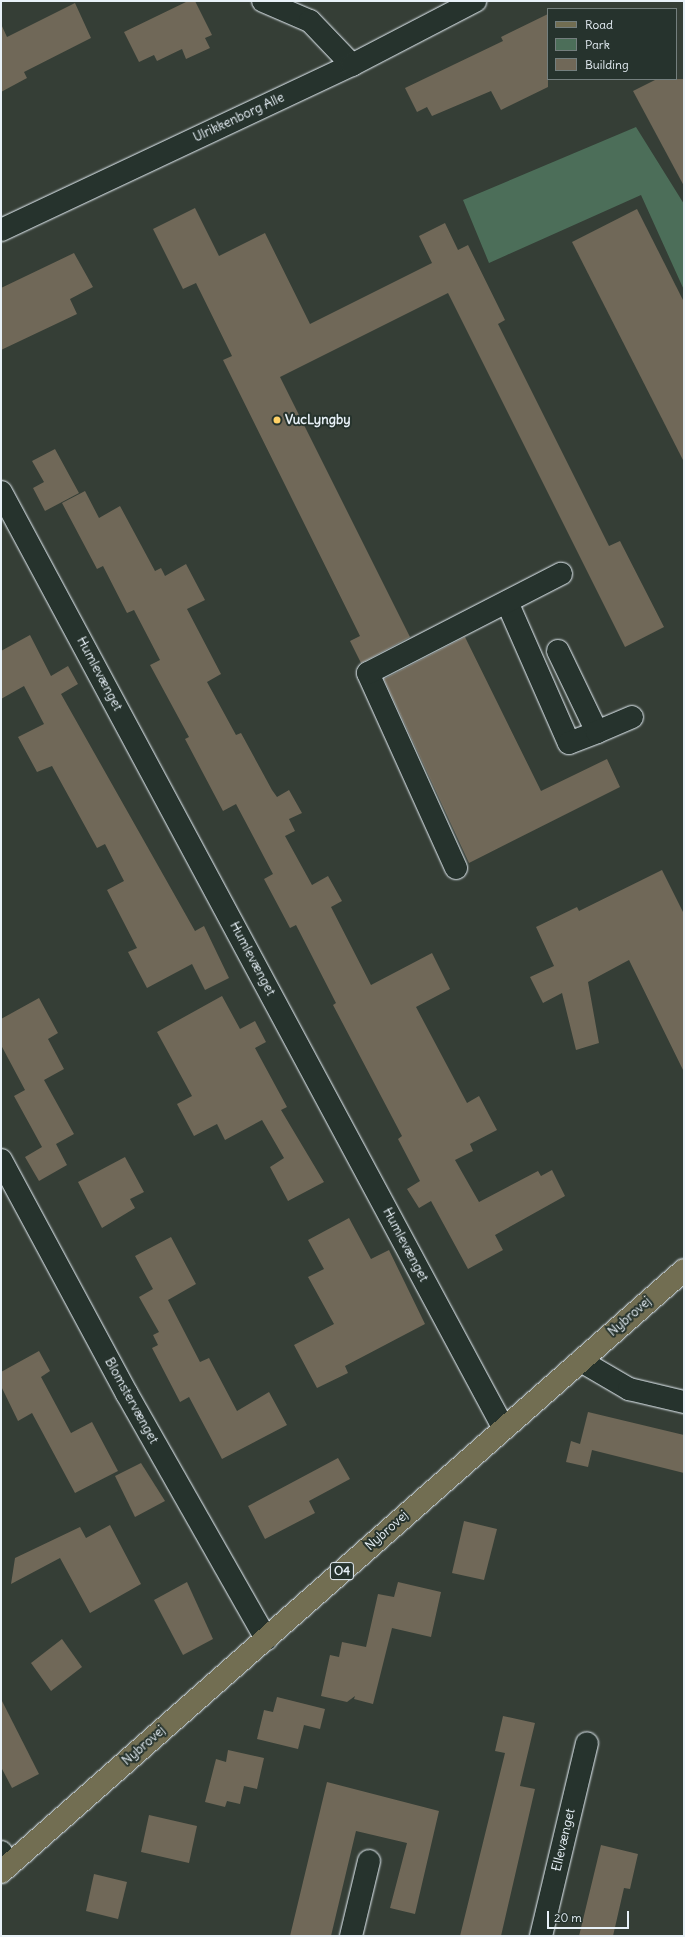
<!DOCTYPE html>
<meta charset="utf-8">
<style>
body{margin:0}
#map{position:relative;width:685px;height:1937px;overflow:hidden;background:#353e36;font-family:Delius,sans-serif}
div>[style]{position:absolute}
.green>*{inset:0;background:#4c6e59}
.building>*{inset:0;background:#706858}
.roads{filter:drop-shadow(0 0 1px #e8f1f8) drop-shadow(0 0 1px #e8f1f8)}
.minor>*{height:22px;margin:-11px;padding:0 11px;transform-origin:11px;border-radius:11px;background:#26332d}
.major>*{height:22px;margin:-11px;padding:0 11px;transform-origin:11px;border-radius:11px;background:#726e52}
.dots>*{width:11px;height:11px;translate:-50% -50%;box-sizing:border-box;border:2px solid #26332d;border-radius:50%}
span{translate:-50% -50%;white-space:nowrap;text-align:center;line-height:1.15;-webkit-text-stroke:4px #26332d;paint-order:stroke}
.shield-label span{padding:1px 3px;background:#26332d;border:1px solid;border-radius:3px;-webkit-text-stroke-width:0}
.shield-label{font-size:12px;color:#e8f1f8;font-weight:700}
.street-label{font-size:13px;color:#e8f1f8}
.poi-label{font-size:13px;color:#e8f1f8;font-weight:700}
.left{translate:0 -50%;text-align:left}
.frame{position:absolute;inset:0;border:2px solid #e8f1f8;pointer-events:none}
.legend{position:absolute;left:547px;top:8px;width:130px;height:72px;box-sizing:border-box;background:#26332d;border:1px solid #747f7e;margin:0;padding:5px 7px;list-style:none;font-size:12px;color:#e8f1f8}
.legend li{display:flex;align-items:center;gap:8px;height:20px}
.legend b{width:20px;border:1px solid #747f7e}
.scale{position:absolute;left:547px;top:1911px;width:82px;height:18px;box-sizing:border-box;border:2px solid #e8f1f8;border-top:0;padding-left:5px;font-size:12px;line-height:14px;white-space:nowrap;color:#e8f1f8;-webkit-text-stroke:3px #26332d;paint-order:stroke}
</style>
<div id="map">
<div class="green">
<i style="clip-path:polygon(636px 127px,684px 204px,684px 290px,641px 195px,489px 263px,463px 200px)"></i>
</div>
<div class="building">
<i style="clip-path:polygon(188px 1px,195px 1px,212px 35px,205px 38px,210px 48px,186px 59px,182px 49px,157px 61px,154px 55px,139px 62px,124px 32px)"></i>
<i style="clip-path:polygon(75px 3px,91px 38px,24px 72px,27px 78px,1px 92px,1px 24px,7px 37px)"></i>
<i style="clip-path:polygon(548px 14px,548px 87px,501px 110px,491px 91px,432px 116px,427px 107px,417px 112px,405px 88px,503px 41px,501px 37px)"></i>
<i style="clip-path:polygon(657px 79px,684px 79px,684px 186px,633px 91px)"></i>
<i style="clip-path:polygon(195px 208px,219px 256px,265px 233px,310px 324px,432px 263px,419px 236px,445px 223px,458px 250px,468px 245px,505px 320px,498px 324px,609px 546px,620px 541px,664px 627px,625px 647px,448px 293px,280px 377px,410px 637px,361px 663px,350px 641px,360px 636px,223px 360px,232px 356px,196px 283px,183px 289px,153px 229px)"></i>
<i style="clip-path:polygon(637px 209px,684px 302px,684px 462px,572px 242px)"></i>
<i style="clip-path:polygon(74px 253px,93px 287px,70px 299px,77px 314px,1px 350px,1px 288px)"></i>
<i style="clip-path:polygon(55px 449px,79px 493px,45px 511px,33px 488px,44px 482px,32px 461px)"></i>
<i style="clip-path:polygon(85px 491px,99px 518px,120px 506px,155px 571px,161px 568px,165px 576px,186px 564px,205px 600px,187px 609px,221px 674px,207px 682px,236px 735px,241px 733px,272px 790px,277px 797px,289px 790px,302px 813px,289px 819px,295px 831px,285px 836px,312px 885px,328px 876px,342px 901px,331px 907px,371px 985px,432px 953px,450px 989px,416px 1007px,467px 1103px,479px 1096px,497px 1130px,470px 1144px,473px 1151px,455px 1160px,479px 1202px,538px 1171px,541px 1176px,552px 1170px,565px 1196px,495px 1235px,503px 1250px,468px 1269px,431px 1201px,419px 1208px,407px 1189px,420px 1181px,398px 1139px,402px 1136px,333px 1005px,336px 1003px,296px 925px,290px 928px,264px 879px,273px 874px,236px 804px,223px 811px,185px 739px,189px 737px,150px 665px,160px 660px,134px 610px,127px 613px,103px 566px,97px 569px,62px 503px)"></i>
<i style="clip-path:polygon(30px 635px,51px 676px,68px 666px,78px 684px,61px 694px,195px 931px,204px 926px,229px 978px,205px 990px,192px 964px,147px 988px,128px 952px,137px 948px,107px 890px,124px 881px,105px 844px,97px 848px,52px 766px,37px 772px,18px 737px,44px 724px,24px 686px,1px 699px,1px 651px)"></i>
<i style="clip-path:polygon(465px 637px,541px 791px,607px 759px,620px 787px,469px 863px,384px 679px)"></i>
<i style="clip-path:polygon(662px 870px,684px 914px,684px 1072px,629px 960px,588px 982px,599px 1043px,576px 1050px,562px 993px,543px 1003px,530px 977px,554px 966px,536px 927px,577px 907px,579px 911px)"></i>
<i style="clip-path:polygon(222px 996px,240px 1029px,255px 1021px,266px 1042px,255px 1048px,287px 1107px,281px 1110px,324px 1182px,288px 1201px,270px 1167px,284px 1158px,262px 1120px,225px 1140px,217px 1124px,194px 1136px,177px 1104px,192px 1096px,157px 1032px)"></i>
<i style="clip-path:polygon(39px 998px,58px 1033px,48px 1039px,64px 1069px,44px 1080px,74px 1134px,56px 1144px,67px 1165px,39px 1181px,25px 1157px,42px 1147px,14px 1096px,25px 1090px,1px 1045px,1px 1019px)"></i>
<i style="clip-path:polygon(125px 1157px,144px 1192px,130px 1199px,135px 1208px,102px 1228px,78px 1182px)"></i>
<i style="clip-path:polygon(349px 1218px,371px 1259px,389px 1250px,425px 1324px,345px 1366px,348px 1373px,317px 1388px,294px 1345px,334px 1324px,308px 1277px,324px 1269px,308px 1240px)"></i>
<i style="clip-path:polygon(171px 1237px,196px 1284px,168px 1300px,200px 1362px,209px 1358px,237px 1411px,269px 1392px,287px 1425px,222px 1459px,189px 1397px,180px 1402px,152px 1348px,158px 1345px,153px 1335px,159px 1332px,139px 1297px,153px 1289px,135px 1256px)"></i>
<i style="clip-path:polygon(39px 1351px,50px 1371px,41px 1377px,71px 1433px,92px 1422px,118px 1471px,75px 1493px,32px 1413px,18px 1421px,1px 1386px,1px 1372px)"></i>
<i style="clip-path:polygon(588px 1412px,684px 1435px,684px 1473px,592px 1450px,588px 1467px,566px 1462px,571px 1441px,580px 1444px)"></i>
<i style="clip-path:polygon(338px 1458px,350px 1479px,309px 1501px,315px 1513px,265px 1539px,248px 1506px)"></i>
<i style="clip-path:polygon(141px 1463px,165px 1501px,135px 1517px,115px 1476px)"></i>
<i style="clip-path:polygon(464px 1521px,497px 1529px,484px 1580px,452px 1573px)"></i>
<i style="clip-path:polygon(110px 1525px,141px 1584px,90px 1613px,60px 1558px,11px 1584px,15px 1558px,80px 1527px,86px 1538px)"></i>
<i style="clip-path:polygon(187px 1582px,213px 1639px,183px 1655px,154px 1600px)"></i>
<i style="clip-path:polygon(398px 1582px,441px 1592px,431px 1637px,392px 1628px,373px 1704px,354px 1699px,355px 1696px,347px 1702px,321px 1696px,330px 1655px,339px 1657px,342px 1642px,366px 1647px,378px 1594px,394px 1597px)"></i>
<i style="clip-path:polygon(62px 1639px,82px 1667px,51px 1691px,31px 1663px)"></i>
<i style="clip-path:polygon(277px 1697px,325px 1709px,320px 1729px,304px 1725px,298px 1749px,257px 1739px,264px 1710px,273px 1712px)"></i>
<i style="clip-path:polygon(1px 1699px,39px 1774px,12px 1788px,1px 1767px)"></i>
<i style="clip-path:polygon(503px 1716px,535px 1723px,520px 1786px,535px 1789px,501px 1936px,460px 1936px,505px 1753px,495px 1751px)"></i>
<i style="clip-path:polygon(228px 1750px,264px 1758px,257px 1789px,244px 1786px,240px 1804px,227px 1801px,225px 1807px,205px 1802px,216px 1759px,226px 1762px)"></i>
<i style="clip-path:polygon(327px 1782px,439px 1811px,415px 1914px,390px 1908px,407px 1843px,356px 1831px,331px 1936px,290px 1936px)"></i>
<i style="clip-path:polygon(149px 1815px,197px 1826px,189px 1863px,141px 1852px)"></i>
<i style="clip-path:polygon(601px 1845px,638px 1854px,630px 1889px,624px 1888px,613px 1936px,579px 1936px)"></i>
<i style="clip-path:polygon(94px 1874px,127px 1882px,118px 1919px,86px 1911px)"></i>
</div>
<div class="roads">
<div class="minor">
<i style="left:263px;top:1px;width:51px;rotate:23.1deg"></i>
<i style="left:310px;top:21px;width:61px;rotate:46.3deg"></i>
<i style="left:1px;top:230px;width:388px;rotate:-25.2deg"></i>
<i style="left:352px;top:65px;width:139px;rotate:-27.5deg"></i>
<i style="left:1px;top:492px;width:1061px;rotate:61.77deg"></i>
<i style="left:507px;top:602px;width:154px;rotate:66.3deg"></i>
<i style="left:569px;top:743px;width:30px;rotate:-21deg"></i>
<i style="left:558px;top:651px;width:90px;rotate:64.3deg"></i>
<i style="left:597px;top:732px;width:38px;rotate:-23deg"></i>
<i style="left:456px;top:868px;width:214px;rotate:-114.3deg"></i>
<i style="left:368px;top:673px;width:217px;rotate:-27.2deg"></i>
<i style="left:1px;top:1160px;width:266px;rotate:61.7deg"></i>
<i style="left:127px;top:1394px;width:282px;rotate:60.4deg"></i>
<i style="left:581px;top:1361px;width:56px;rotate:30.3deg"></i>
<i style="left:629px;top:1389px;width:57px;rotate:13.3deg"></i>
<i style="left:1px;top:1852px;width:15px;rotate:58deg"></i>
<i style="left:351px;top:1936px;width:77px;rotate:-76.5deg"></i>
<i style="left:541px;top:1936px;width:198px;rotate:-76.6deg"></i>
</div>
<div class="major">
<i style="left:1px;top:1872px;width:910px;rotate:-41.39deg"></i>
</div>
</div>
<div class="dots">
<i style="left:277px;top:420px;background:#ffd166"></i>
</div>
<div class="shield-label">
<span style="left:342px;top:1571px">O4</span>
</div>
<div class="street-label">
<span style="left:239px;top:118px;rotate:-25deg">Ulrikkenborg Alle</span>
<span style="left:99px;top:674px;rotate:62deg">Humlevænget</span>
<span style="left:252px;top:959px;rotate:62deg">Humlevænget</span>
<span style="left:405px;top:1245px;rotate:62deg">Humlevænget</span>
<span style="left:630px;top:1317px;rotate:-41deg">Nybrovej</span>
<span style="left:131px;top:1401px;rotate:61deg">Blomstervænget</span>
<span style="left:387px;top:1531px;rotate:-42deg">Nybrovej</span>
<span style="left:144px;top:1746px;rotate:-41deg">Nybrovej</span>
<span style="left:564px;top:1840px;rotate:-77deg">Ellevænget</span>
</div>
<div class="poi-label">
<span class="left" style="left:285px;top:420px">VucLyngby</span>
</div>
<div class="frame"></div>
<ul class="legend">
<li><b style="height:5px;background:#726e52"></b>Road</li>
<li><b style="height:11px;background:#4c6e59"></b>Park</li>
<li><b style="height:11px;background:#706858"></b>Building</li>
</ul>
<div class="scale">20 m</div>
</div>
